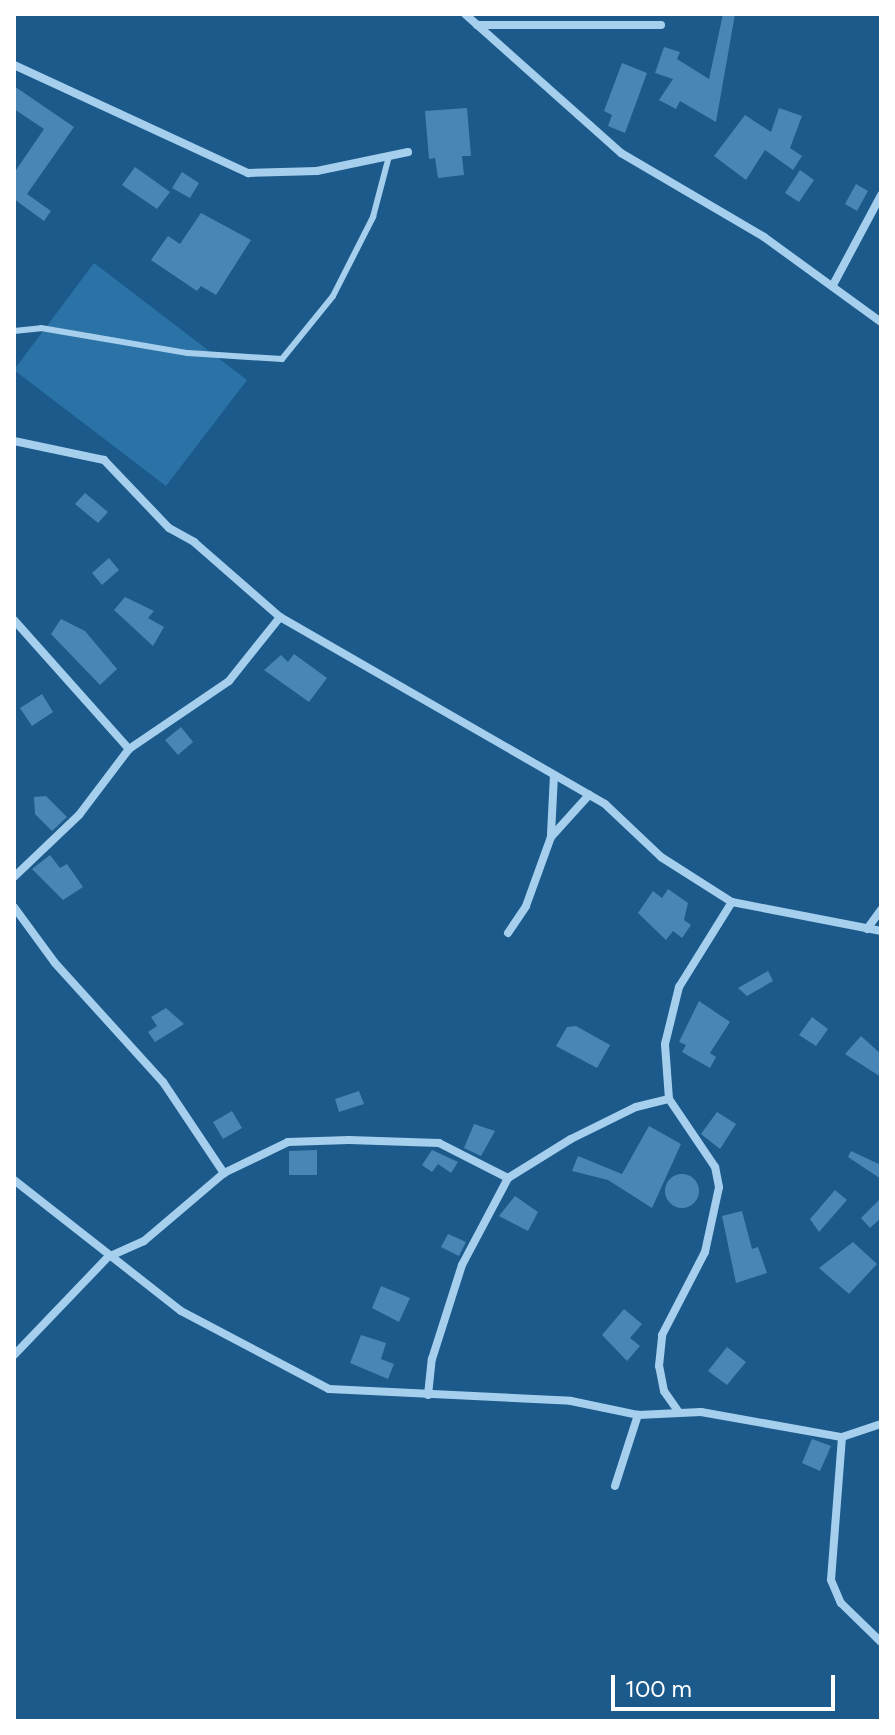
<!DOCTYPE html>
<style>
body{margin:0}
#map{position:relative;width:895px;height:1735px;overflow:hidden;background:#1b5a8b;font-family:Figtree,sans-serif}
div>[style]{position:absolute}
.green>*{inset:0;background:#2b73a7}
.building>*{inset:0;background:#4886b5}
.round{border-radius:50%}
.service>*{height:6px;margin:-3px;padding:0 3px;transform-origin:3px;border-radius:3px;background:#a6cfed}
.minor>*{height:8px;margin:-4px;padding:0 4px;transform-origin:4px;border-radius:4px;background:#a6cfed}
span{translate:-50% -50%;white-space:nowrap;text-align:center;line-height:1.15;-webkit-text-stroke:6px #1b5a8b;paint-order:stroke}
.frame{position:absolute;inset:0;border:16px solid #fff;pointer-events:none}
.scale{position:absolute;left:611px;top:1675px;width:224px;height:36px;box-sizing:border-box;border:4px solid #fff;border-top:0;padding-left:10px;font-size:24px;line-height:28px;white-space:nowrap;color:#fff;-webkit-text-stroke:6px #1b5a8b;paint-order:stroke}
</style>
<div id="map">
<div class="green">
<i style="clip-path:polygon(94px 263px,247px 380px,166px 486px,14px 370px)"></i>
</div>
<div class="building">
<i style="clip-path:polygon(723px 14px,735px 14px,716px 122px,680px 101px,676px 109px,659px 100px,673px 79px,655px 73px,664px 47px,680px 52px,677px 59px,709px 79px)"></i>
<i style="clip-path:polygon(622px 63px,647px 73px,625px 133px,608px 126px,612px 115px,604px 111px)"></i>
<i style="clip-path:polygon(14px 86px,74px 127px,27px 194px,51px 211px,44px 221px,14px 199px,14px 173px,44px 129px,14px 109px)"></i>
<i style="clip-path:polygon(467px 108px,471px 156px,462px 156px,464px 175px,438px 178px,435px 158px,429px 159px,425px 111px)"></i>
<i style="clip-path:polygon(779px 108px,802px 116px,790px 148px,802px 156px,793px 170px,765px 150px,746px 180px,714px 156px,745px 115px,771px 132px)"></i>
<i style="clip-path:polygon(135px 167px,170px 192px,157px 209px,122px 185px)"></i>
<i style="clip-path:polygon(800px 170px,814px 180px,799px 202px,785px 193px)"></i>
<i style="clip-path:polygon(182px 172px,199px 183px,190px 198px,172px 188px)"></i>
<i style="clip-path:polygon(856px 184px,868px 191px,857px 211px,845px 204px)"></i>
<i style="clip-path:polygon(201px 213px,251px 240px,216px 295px,201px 286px,197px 291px,151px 260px,168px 236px,180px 244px)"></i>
<i style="clip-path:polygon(85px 493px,108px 512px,98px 523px,75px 504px)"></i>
<i style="clip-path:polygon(109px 558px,119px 570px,102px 585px,92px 573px)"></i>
<i style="clip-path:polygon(125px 597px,154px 611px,148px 618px,164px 627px,153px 646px,114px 610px)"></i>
<i style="clip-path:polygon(61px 619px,85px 631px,117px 669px,100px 685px,51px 634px)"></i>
<i style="clip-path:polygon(294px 654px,327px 678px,309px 702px,264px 670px,281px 655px,288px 662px)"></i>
<i style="clip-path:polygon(42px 694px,53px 712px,32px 726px,20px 708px)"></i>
<i style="clip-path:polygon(181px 727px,193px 742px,178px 755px,165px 740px)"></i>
<i style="clip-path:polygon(46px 796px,67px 817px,52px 831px,35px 814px,34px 797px)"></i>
<i style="clip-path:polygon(50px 855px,60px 868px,67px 864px,83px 887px,63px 900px,32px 869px)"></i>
<i style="clip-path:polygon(668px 889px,688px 903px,684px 920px,691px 925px,682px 938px,673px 931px,666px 940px,638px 913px,653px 891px,662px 898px)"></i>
<i style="clip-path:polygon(768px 971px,773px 981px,747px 996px,738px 988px)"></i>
<i style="clip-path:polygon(699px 1001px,730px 1022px,710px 1053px,716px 1057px,710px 1068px,682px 1052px,686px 1045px,679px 1042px)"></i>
<i style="clip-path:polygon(166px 1008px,184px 1024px,155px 1042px,148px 1032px,157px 1026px,151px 1017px)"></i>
<i style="clip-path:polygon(812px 1017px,828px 1029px,816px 1046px,799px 1035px)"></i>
<i style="clip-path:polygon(576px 1026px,610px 1045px,597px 1068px,556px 1046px,567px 1027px)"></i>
<i style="clip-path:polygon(861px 1036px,881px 1054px,881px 1077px,845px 1054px)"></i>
<i style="clip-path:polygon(359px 1091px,364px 1104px,339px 1112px,335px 1099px)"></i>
<i style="clip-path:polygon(232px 1111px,242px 1128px,223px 1139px,213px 1122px)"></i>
<i style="clip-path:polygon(717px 1112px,736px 1124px,720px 1149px,701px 1134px)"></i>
<i style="clip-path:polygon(474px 1124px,495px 1131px,481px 1156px,464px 1148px)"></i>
<i style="clip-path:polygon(649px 1126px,681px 1144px,652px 1208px,608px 1180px,572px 1171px,578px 1156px,622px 1174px)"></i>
<i style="clip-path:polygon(317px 1150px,317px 1175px,289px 1175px,289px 1151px)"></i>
<i style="clip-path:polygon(432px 1150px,458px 1162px,451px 1173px,438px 1164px,432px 1172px,422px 1165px)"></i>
<i style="clip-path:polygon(851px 1151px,881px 1165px,881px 1179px,848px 1157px)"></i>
<i class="round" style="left:665px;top:1174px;width:34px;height:34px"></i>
<i style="clip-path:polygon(835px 1190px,847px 1200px,819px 1232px,810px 1219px)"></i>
<i style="clip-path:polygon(515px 1196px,538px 1212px,528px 1231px,499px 1216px)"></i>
<i style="clip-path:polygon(881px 1198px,881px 1218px,870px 1228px,861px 1218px)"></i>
<i style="clip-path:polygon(742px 1211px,752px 1249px,758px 1247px,767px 1273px,736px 1283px,722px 1216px)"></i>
<i style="clip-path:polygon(448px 1234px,466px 1242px,459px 1256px,441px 1247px)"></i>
<i style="clip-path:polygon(853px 1242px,877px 1264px,849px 1294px,819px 1268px)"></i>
<i style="clip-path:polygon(381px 1286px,410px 1298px,399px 1322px,372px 1308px)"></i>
<i style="clip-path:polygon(624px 1309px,642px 1324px,630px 1338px,640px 1346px,627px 1361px,602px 1335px)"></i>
<i style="clip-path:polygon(361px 1335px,386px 1343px,381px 1359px,394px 1364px,388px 1379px,350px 1363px)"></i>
<i style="clip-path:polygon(727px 1347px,746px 1362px,727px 1385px,708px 1371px)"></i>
<i style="clip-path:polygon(812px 1439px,831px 1446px,820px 1471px,802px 1463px)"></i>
</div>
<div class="service">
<i style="left:14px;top:331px;width:27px;rotate:-6deg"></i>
<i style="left:41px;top:328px;width:149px;rotate:9.7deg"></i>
<i style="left:188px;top:353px;width:94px;rotate:3.7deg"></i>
<i style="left:282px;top:359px;width:81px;rotate:-51deg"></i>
<i style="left:333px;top:296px;width:89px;rotate:-63.1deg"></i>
<i style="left:373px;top:217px;width:59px;rotate:-75.3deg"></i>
</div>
<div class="minor">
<i style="left:465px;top:14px;width:209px;rotate:41.7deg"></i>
<i style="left:621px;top:153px;width:166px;rotate:30.4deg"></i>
<i style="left:764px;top:237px;width:145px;rotate:36deg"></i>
<i style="left:477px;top:25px;width:184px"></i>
<i style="left:14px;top:65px;width:258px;rotate:24.8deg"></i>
<i style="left:248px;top:173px;width:69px;rotate:-1.7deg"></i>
<i style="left:317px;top:171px;width:93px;rotate:-11.8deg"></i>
<i style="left:833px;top:285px;width:102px;rotate:-61.9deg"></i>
<i style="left:14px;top:441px;width:92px;rotate:11.9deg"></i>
<i style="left:104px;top:460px;width:94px;rotate:46.3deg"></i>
<i style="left:169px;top:528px;width:29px;rotate:29deg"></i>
<i style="left:194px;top:542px;width:114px;rotate:41.1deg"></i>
<i style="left:280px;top:617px;width:375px;rotate:29.9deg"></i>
<i style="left:605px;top:804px;width:77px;rotate:43.4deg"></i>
<i style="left:661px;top:857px;width:84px;rotate:32.4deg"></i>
<i style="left:732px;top:902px;width:152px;rotate:11deg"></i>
<i style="left:14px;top:620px;width:173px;rotate:48.3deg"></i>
<i style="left:129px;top:749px;width:83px;rotate:127.1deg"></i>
<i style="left:79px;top:815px;width:90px;rotate:136.4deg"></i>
<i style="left:129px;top:749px;width:121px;rotate:-34.2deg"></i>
<i style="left:229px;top:681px;width:82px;rotate:-51.4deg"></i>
<i style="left:551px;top:834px;width:59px;rotate:-87.1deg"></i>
<i style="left:14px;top:907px;width:69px;rotate:53.8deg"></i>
<i style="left:55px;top:963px;width:161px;rotate:47.8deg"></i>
<i style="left:163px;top:1082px;width:110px;rotate:56.2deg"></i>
<i style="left:224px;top:1173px;width:105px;rotate:139.6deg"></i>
<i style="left:144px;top:1241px;width:39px;rotate:156deg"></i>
<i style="left:108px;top:1257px;width:136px;rotate:133.8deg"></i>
<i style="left:867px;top:929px;width:24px;rotate:-54deg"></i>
<i style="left:508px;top:933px;width:32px;rotate:-56deg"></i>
<i style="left:526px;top:906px;width:73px;rotate:-70.1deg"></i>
<i style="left:551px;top:837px;width:57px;rotate:-47.9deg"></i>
<i style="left:224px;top:1173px;width:71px;rotate:-25.8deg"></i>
<i style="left:288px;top:1142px;width:61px;rotate:-1.9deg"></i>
<i style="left:349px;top:1140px;width:90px;rotate:1.9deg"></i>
<i style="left:439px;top:1143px;width:77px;rotate:26.9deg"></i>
<i style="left:508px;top:1178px;width:74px;rotate:-31.8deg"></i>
<i style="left:571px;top:1139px;width:72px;rotate:-26.2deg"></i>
<i style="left:636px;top:1107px;width:34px;rotate:-14deg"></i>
<i style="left:14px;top:1180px;width:212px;rotate:38.1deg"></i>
<i style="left:181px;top:1311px;width:167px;rotate:27.8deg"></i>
<i style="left:329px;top:1389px;width:242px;rotate:2.8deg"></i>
<i style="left:571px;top:1401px;width:68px;rotate:11.8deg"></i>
<i style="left:638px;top:1415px;width:63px;rotate:-2.7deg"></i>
<i style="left:701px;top:1412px;width:143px;rotate:10.1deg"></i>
<i style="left:842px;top:1437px;width:41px;rotate:-18.4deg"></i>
<i style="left:428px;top:1395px;width:36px;rotate:-84deg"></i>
<i style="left:432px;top:1359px;width:99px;rotate:-72.3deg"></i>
<i style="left:462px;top:1265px;width:98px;rotate:-62.1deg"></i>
<i style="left:678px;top:1411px;width:24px;rotate:-125deg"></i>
<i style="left:664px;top:1391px;width:25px;rotate:-101deg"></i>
<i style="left:659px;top:1366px;width:31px;rotate:-84deg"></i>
<i style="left:662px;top:1335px;width:93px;rotate:-62.6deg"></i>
<i style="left:705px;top:1252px;width:66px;rotate:-77.8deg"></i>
<i style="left:719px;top:1187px;width:20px;rotate:-101deg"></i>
<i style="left:715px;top:1167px;width:82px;rotate:-124.1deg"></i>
<i style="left:669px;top:1099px;width:55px;rotate:-94.2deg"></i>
<i style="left:665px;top:1044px;width:59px;rotate:-76.2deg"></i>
<i style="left:679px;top:987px;width:100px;rotate:-58.1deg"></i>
<i style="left:842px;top:1437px;width:143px;rotate:94.4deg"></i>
<i style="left:831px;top:1580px;width:25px;rotate:67deg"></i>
<i style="left:841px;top:1603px;width:56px;rotate:44.3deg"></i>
<i style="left:615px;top:1486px;width:75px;rotate:-72.1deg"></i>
</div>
<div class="frame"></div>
<div class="scale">100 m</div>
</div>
